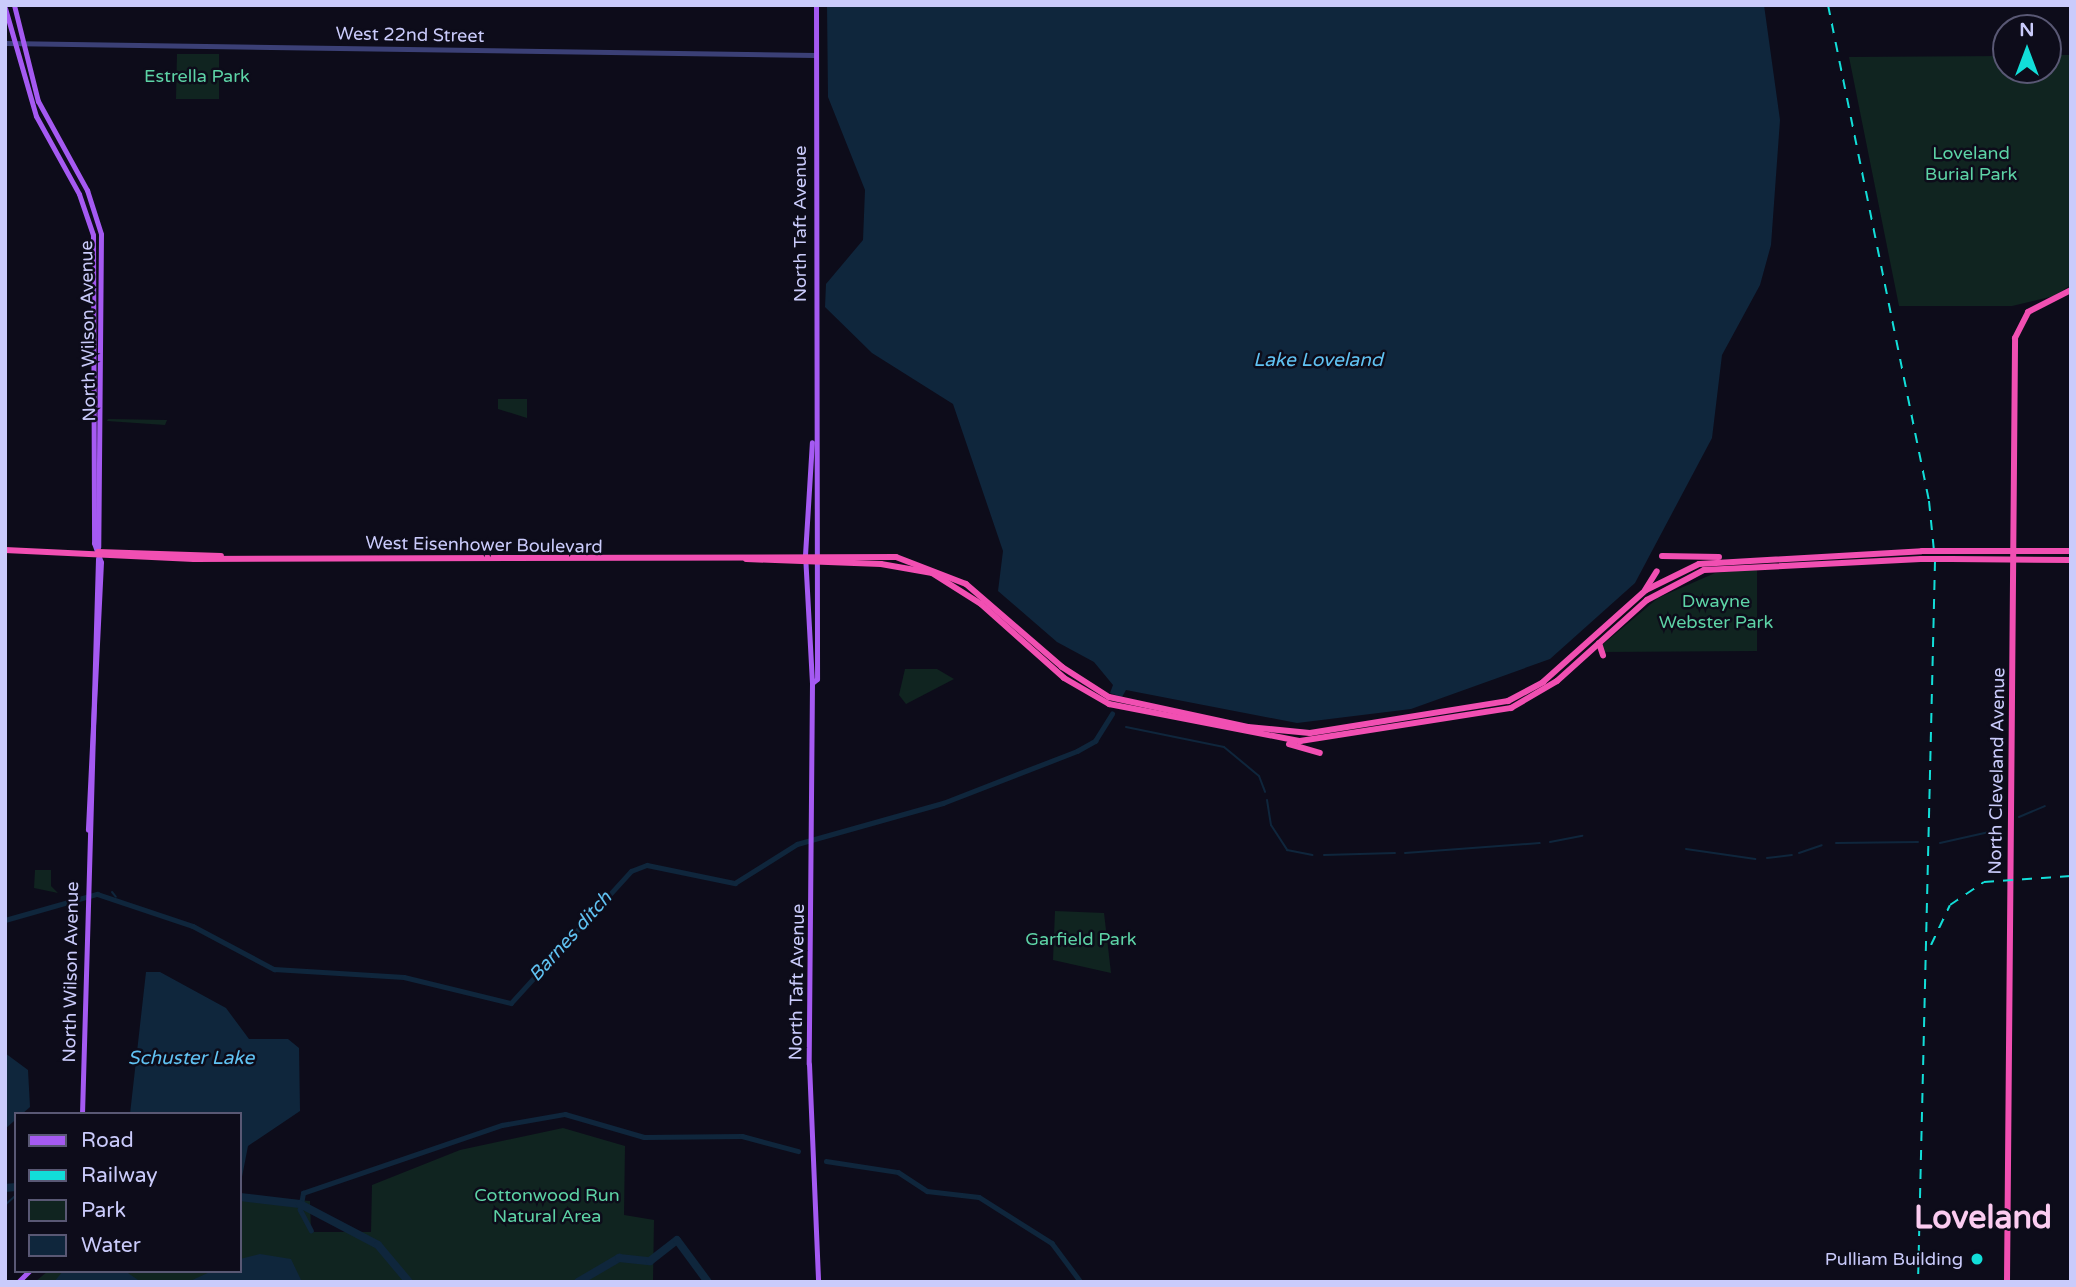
<!DOCTYPE html>
<style>
body{margin:0}
#map{position:relative;width:2076px;height:1287px;overflow:hidden;background:#0d0c1a;font-family:"Varela Round",sans-serif}
div>[style]{position:absolute}
.green>*{inset:0;background:#102420}
.water>*{inset:0;background:#0f263c}
.stream>*{height:2px;margin:-1px;padding:0 1px;transform-origin:1px;border-radius:1px;background:#0f263c}
.canal>*{height:4.5px;margin:-2.25px;padding:0 2.25px;transform-origin:2.25px;border-radius:2.25px;background:#0f263c}
.river>*{height:8px;margin:-4px;padding:0 4px;transform-origin:4px;border-radius:4px;background:#0f263c}
.minor>*{height:4.5px;margin:-2.25px;padding:0 2.25px;transform-origin:2.25px;border-radius:2.25px;background:#3b4076}
.major>*{height:5px;margin:-2.5px;padding:0 2.5px;transform-origin:2.5px;border-radius:2.5px;background:#a55af2}
.highway>*{height:6px;margin:-3px;padding:0 3px;transform-origin:3px;border-radius:3px;background:#f14fb2}
.rail>*{height:2px;margin-top:-1px;transform-origin:0;background:repeating-linear-gradient(90deg,#12ded8 0 10px,transparent 0 19px)}
.highway-bridge>*{height:6px;margin:-3px;padding:0 3px;transform-origin:3px;border-radius:3px;background:#f14fb2}
.dots>*{width:19px;height:19px;translate:-50% -50%;box-sizing:border-box;border:4px solid #0d0c1a;border-radius:50%}
span{translate:-50% -50%;white-space:nowrap;text-align:center;line-height:1.15;-webkit-text-stroke:5px #0d0c1a;paint-order:stroke}
.street-label{font-size:18px;color:#cacbfb}
.park-label{font-size:18px;color:#5dd3a6}
.poi-label{font-size:18px;color:#cacbfb}
.right{translate:-100% -50%;text-align:right}
.water-label{font-size:19px;color:#60c2f2;font-style:italic}
.town-label{font-size:32px;color:#fbccf0;font-weight:700}
.frame{position:absolute;inset:0;border:7px solid #cacbfb;pointer-events:none}
.legend{position:absolute;left:14px;top:1112px;width:228px;height:161px;box-sizing:border-box;background:#0d0c1a;border:2px solid #595874;margin:0;padding:9px 12px;list-style:none;font-size:21px;color:#cacbfb}
.legend li{display:flex;align-items:center;gap:14px;height:35px}
.legend b{width:35px;border:2px solid #595874}
.north{position:absolute;left:1992px;top:14px;width:70px;height:70px;box-sizing:border-box;background:#0d0c1a;border:2px solid #595874;border-radius:50%;rotate:0deg;font-size:19px;font-weight:700;line-height:28px;text-align:center;color:#cacbfb}
.north::after{content:'';display:block;margin:auto;width:24px;height:32px;background:#12ded8;clip-path:polygon(50% 0,100% 100%,50% 72%,0 100%)}
</style>
<div id="map">
<div class="green">
<i style="clip-path:polygon(177px 54px,219px 54px,219px 99px,176px 99px)"></i>
<i style="clip-path:polygon(2048px 55px,2071px 55px,2071px 285px,2054px 296px,2012px 306px,1899px 306px,1849px 57px,2006px 56px,2006px 70px,2048px 70px)"></i>
<i style="clip-path:polygon(498px 399px,527px 399px,527px 418px,498px 409px)"></i>
<i style="clip-path:polygon(167px 420px,165px 425px,107px 421px,108px 419px)"></i>
<i style="clip-path:polygon(1757px 569px,1757px 651px,1603px 652px,1601px 646px,1658px 598px,1715px 573px)"></i>
<i style="clip-path:polygon(905px 669px,937px 669px,954px 679px,906px 704px,899px 695px)"></i>
<i style="clip-path:polygon(35px 870px,51px 870px,51px 886px,58px 893px,34px 888px)"></i>
<i style="clip-path:polygon(1055px 911px,1104px 913px,1111px 973px,1053px 960px)"></i>
<i style="clip-path:polygon(563px 1128px,625px 1146px,624px 1215px,654px 1220px,653px 1282px,36px 1281px,48px 1271px,240px 1271px,240px 1195px,310px 1201px,311px 1232px,371px 1232px,372px 1185px,460px 1150px)"></i>
</div>
<div class="water">
<i style="clip-path:polygon(827px 5px,1764px 5px,1780px 120px,1771px 245px,1760px 285px,1722px 355px,1712px 438px,1635px 583px,1550px 659px,1411px 709px,1297px 723px,1126px 690px,1122px 697px,1110px 693px,1113px 685px,1094px 662px,1057px 642px,998px 591px,1003px 551px,953px 404px,872px 353px,825px 307px,826px 284px,863px 240px,865px 190px,828px 97px)"></i>
<i style="clip-path:polygon(146px 972px,160px 972px,226px 1008px,249px 1039px,288px 1039px,299px 1048px,300px 1111px,248px 1146px,242px 1177px,240px 1114px,130px 1114px)"></i>
<i style="clip-path:polygon(5px 1053px,28px 1070px,30px 1107px,5px 1129px)"></i>
<i style="clip-path:polygon(260px 1254px,291px 1259px,302px 1282px,188px 1282px,212px 1271px,240px 1271px,240px 1259px)"></i>
<i style="clip-path:polygon(63px 1271px,125px 1271px,141px 1282px,54px 1282px)"></i>
</div>
<div class="stream">
<i style="left:1126px;top:727px;width:100px;rotate:11.5deg"></i>
<i style="left:1224px;top:747px;width:45px;rotate:39.6deg"></i>
<i style="left:1259px;top:776px;width:17px;rotate:69deg"></i>
<i style="left:1267px;top:800px;width:25px;rotate:81deg"></i>
<i style="left:1271px;top:825px;width:30px;rotate:57deg"></i>
<i style="left:1287px;top:850px;width:26px;rotate:11deg"></i>
<i style="left:2019px;top:817px;width:28px;rotate:-23deg"></i>
<i style="left:1550px;top:842px;width:33px;rotate:-11deg"></i>
<i style="left:1836px;top:843px;width:82px;rotate:-0.7deg"></i>
<i style="left:1940px;top:843px;width:64px;rotate:-12.7deg"></i>
<i style="left:1686px;top:849px;width:70px;rotate:8.2deg"></i>
<i style="left:1405px;top:853px;width:135px;rotate:-4.2deg"></i>
<i style="left:1799px;top:853px;width:24px;rotate:-19deg"></i>
<i style="left:1324px;top:855px;width:71px;rotate:-1.6deg"></i>
<i style="left:1767px;top:858px;width:25px;rotate:-7deg"></i>
<i style="left:112px;top:892px;width:6px;rotate:51deg"></i>
<i style="left:5px;top:1205px;width:15px;rotate:-42deg"></i>
</div>
<div class="canal">
<i style="left:5px;top:920px;width:96px;rotate:-15.8deg"></i>
<i style="left:97px;top:894px;width:101px;rotate:18.4deg"></i>
<i style="left:193px;top:926px;width:92px;rotate:28deg"></i>
<i style="left:274px;top:969px;width:130px;rotate:3.5deg"></i>
<i style="left:404px;top:977px;width:110px;rotate:13.7deg"></i>
<i style="left:511px;top:1003px;width:178px;rotate:-47.7deg"></i>
<i style="left:631px;top:871px;width:17px;rotate:-21deg"></i>
<i style="left:647px;top:865px;width:90px;rotate:11.6deg"></i>
<i style="left:735px;top:883px;width:73px;rotate:-32.2deg"></i>
<i style="left:797px;top:844px;width:152px;rotate:-15.7deg"></i>
<i style="left:943px;top:803px;width:144px;rotate:-21.2deg"></i>
<i style="left:1077px;top:751px;width:21px;rotate:-29deg"></i>
<i style="left:1095px;top:741px;width:32px;rotate:-58deg"></i>
<i style="left:826px;top:1161px;width:73px;rotate:8.7deg"></i>
<i style="left:898px;top:1172px;width:35px;rotate:33deg"></i>
<i style="left:927px;top:1191px;width:52px;rotate:6.6deg"></i>
<i style="left:979px;top:1197px;width:86px;rotate:32.2deg"></i>
<i style="left:1052px;top:1243px;width:49px;rotate:53.4deg"></i>
<i style="left:311px;top:1231px;width:24px;rotate:-118deg"></i>
<i style="left:300px;top:1210px;width:17px;rotate:-80deg"></i>
<i style="left:303px;top:1193px;width:210px;rotate:-18.9deg"></i>
<i style="left:502px;top:1125px;width:64px;rotate:-9.9deg"></i>
<i style="left:565px;top:1114px;width:82px;rotate:16.2deg"></i>
<i style="left:644px;top:1137px;width:98px;rotate:-0.6deg"></i>
<i style="left:742px;top:1136px;width:58px;rotate:15deg"></i>
</div>
<div class="river">
<i style="left:5px;top:1188px;width:11px;rotate:-5deg"></i>
<i style="left:240px;top:1197px;width:60px;rotate:6.7deg"></i>
<i style="left:300px;top:1204px;width:88px;rotate:27.7deg"></i>
<i style="left:378px;top:1245px;width:48px;rotate:50deg"></i>
<i style="left:578px;top:1282px;width:48px;rotate:-30.3deg"></i>
<i style="left:619px;top:1258px;width:31px;rotate:6deg"></i>
<i style="left:650px;top:1261px;width:34px;rotate:-38deg"></i>
<i style="left:677px;top:1240px;width:52px;rotate:53.6deg"></i>
</div>
<div class="minor">
<i style="left:5px;top:43px;width:810px;rotate:0.85deg"></i>
</div>
<div class="major">
<i style="left:14px;top:5px;width:99px;rotate:76deg"></i>
<i style="left:38px;top:101px;width:102px;rotate:61.2deg"></i>
<i style="left:87px;top:190px;width:46px;rotate:72.3deg"></i>
<i style="left:101px;top:234px;width:313px;rotate:90.5deg"></i>
<i style="left:816px;top:5px;width:674px;rotate:89.91deg"></i>
<i style="left:817px;top:679px;width:6px;rotate:141deg"></i>
<i style="left:812px;top:683px;width:381px;rotate:90.5deg"></i>
<i style="left:809px;top:1064px;width:218px;rotate:87.6deg"></i>
<i style="left:5px;top:8px;width:112px;rotate:74deg"></i>
<i style="left:36px;top:116px;width:89px;rotate:61.1deg"></i>
<i style="left:79px;top:194px;width:43px;rotate:71.1deg"></i>
<i style="left:93px;top:235px;width:308px;rotate:89.8deg"></i>
<i style="left:94px;top:543px;width:20px;rotate:70deg"></i>
<i style="left:101px;top:562px;width:268px;rotate:92.8deg"></i>
<i style="left:812px;top:683px;width:128px;rotate:-93.1deg"></i>
<i style="left:805px;top:555px;width:113px;rotate:-86.5deg"></i>
<i style="left:82px;top:1114px;width:556px;rotate:-88.35deg"></i>
<i style="left:18px;top:1282px;width:16px;rotate:-45deg"></i>
</div>
<div class="highway">
<i style="left:5px;top:550px;width:189px;rotate:2.7deg"></i>
<i style="left:194px;top:559px;width:702px;rotate:-0.16deg"></i>
<i style="left:896px;top:557px;width:75px;rotate:21.1deg"></i>
<i style="left:966px;top:584px;width:127px;rotate:40.8deg"></i>
<i style="left:1062px;top:667px;width:56px;rotate:32.6deg"></i>
<i style="left:1109px;top:697px;width:142px;rotate:12.2deg"></i>
<i style="left:1248px;top:727px;width:62px;rotate:5.5deg"></i>
<i style="left:1310px;top:733px;width:201px;rotate:-9.2deg"></i>
<i style="left:1508px;top:701px;width:40px;rotate:-28deg"></i>
<i style="left:1543px;top:682px;width:138px;rotate:-41.8deg"></i>
<i style="left:1646px;top:590px;width:59px;rotate:-26.1deg"></i>
<i style="left:1699px;top:564px;width:223px;rotate:-3.3deg"></i>
<i style="left:1952px;top:551px;width:119px"></i>
<i style="left:98px;top:552px;width:123px;rotate:1.9deg"></i>
<i style="left:1662px;top:556px;width:57px;rotate:1deg"></i>
<i style="left:746px;top:559px;width:135px;rotate:2.1deg"></i>
<i style="left:881px;top:564px;width:52px;rotate:10deg"></i>
<i style="left:932px;top:573px;width:58px;rotate:32.3deg"></i>
<i style="left:981px;top:604px;width:111px;rotate:41.7deg"></i>
<i style="left:1064px;top:678px;width:52px;rotate:30deg"></i>
<i style="left:1109px;top:704px;width:195px;rotate:11deg"></i>
<i style="left:1300px;top:741px;width:214px;rotate:-8.9deg"></i>
<i style="left:1511px;top:708px;width:53px;rotate:-30.4deg"></i>
<i style="left:1557px;top:681px;width:121px;rotate:-42deg"></i>
<i style="left:1647px;top:600px;width:64px;rotate:-27.8deg"></i>
<i style="left:1704px;top:570px;width:217px;rotate:-2.9deg"></i>
<i style="left:1951px;top:559px;width:120px;rotate:0.5deg"></i>
<i style="left:1645px;top:590px;width:22px;rotate:-58deg"></i>
<i style="left:1599px;top:643px;width:13px;rotate:72deg"></i>
<i style="left:1289px;top:744px;width:32px;rotate:16deg"></i>
<i style="left:2007px;top:1282px;width:944px;rotate:-89.51deg"></i>
<i style="left:2015px;top:338px;width:29px;rotate:-63deg"></i>
<i style="left:2028px;top:312px;width:48px;rotate:-27.1deg"></i>
</div>
<div class="rail">
<i style="left:1828px;top:5px;width:506px;rotate:78.49deg"></i>
<i style="left:1929px;top:501px;width:60px;rotate:84.3deg"></i>
<i style="left:1935px;top:561px;width:721px;rotate:91.35deg"></i>
<i style="left:1931px;top:945px;width:44px;rotate:-64.6deg"></i>
<i style="left:1950px;top:905px;width:41px;rotate:-34.1deg"></i>
<i style="left:1984px;top:882px;width:87px;rotate:-3.9deg"></i>
</div>
<div class="highway-bridge">
<i style="left:1922px;top:551px;width:30px"></i>
<i style="left:1921px;top:559px;width:30px"></i>
</div>
<div class="dots">
<i style="left:1977px;top:1259px;background:#12ded8"></i>
</div>
<div class="street-label">
<span style="left:410px;top:35px;rotate:1deg">West 22nd Street</span>
<span style="left:800px;top:224px;rotate:-90deg">North Taft Avenue</span>
<span style="left:88px;top:331px;rotate:-91deg">North Wilson Avenue</span>
<span style="left:484px;top:545px;rotate:1deg">West Eisenhower Boulevard</span>
<span style="left:1997px;top:771px;rotate:-89deg">North Cleveland Avenue</span>
<span style="left:71px;top:972px;rotate:-89deg">North Wilson Avenue</span>
<span style="left:797px;top:982px;rotate:-89deg">North Taft Avenue</span>
</div>
<div class="park-label">
<span style="left:197px;top:76px">Estrella Park</span>
<span style="left:1971px;top:164px">Loveland<br>Burial Park</span>
<span style="left:1716px;top:612px">Dwayne<br>Webster Park</span>
<span style="left:1081px;top:939px">Garfield Park</span>
<span style="left:547px;top:1206px">Cottonwood Run<br>Natural Area</span>
</div>
<div class="poi-label">
<span class="right" style="left:1963px;top:1259px">Pulliam Building</span>
</div>
<div class="water-label">
<span style="left:1318px;top:361px">Lake Loveland</span>
<span style="left:571px;top:937px;rotate:-48deg">Barnes ditch</span>
<span style="left:191px;top:1059px">Schuster Lake</span>
</div>
<div class="town-label">
<span style="left:1983px;top:1218px">Loveland</span>
</div>
<div class="frame"></div>
<ul class="legend">
<li><b style="height:9px;background:#a55af2"></b>Road</li>
<li><b style="height:9px;background:#12ded8"></b>Railway</li>
<li><b style="height:19px;background:#102420"></b>Park</li>
<li><b style="height:19px;background:#0f263c"></b>Water</li>
</ul>
<div class="north">N</div>
</div>
